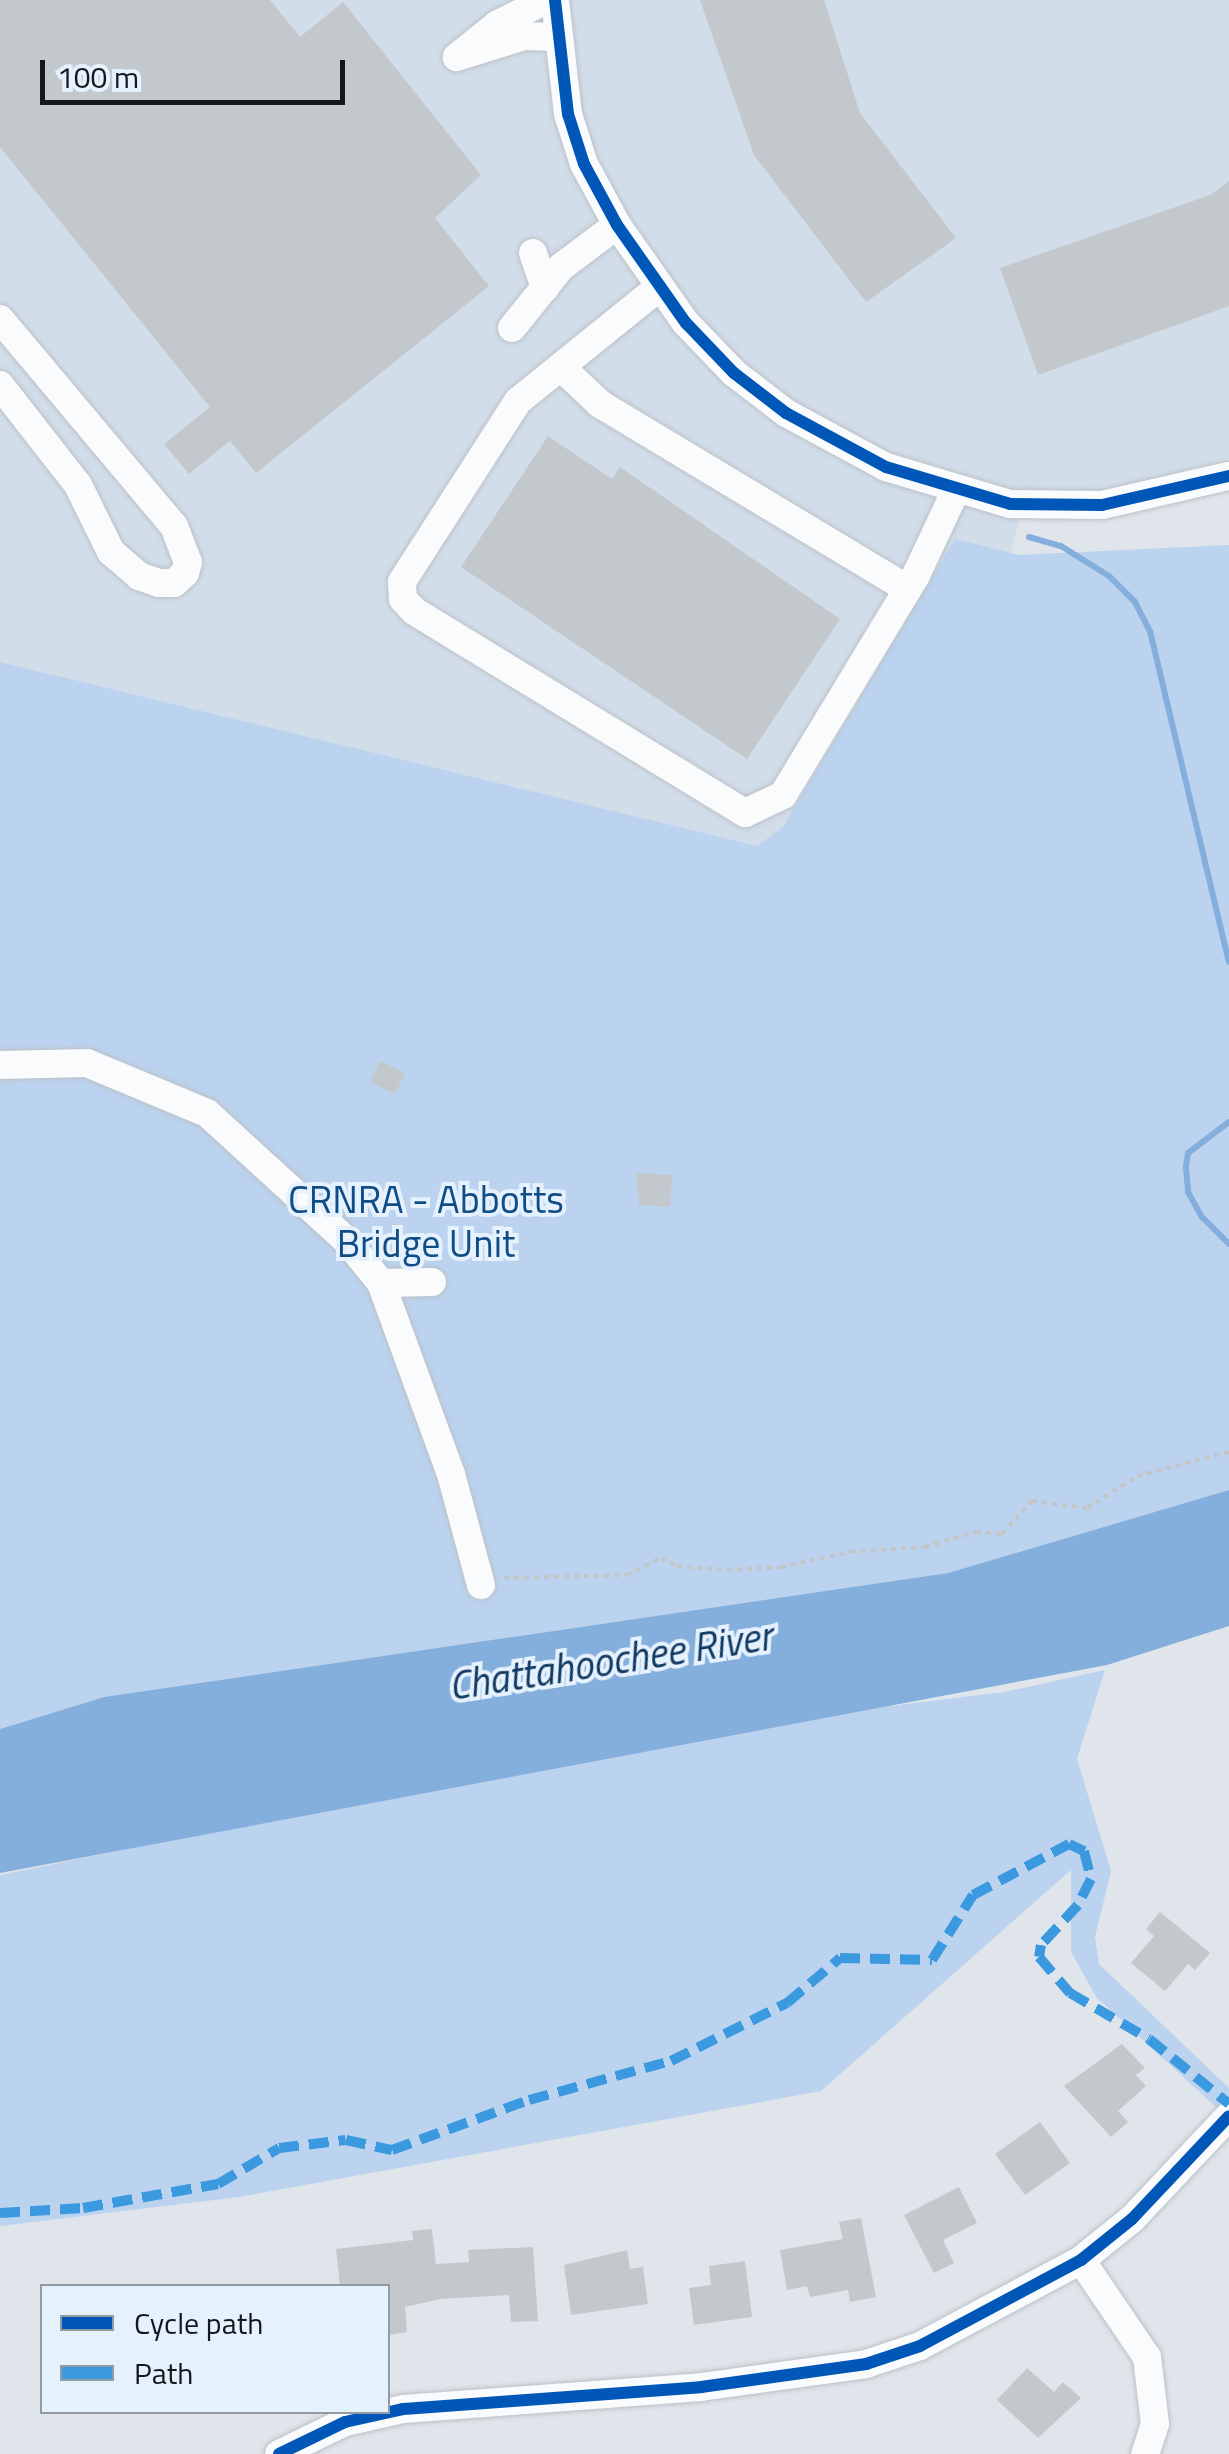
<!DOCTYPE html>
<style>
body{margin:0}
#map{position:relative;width:1229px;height:2454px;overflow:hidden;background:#dfe5eb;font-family:"Titillium Web",sans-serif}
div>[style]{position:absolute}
.built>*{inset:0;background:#d2ddea}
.green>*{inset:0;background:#bbd3ef}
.water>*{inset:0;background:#84aedc}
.stream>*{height:6px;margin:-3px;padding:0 3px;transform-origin:3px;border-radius:3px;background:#84aedc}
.building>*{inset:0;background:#c3c8cd}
.path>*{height:4px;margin-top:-2px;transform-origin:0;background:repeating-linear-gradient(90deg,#c4c5c7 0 5px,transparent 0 10px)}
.roads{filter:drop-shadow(0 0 2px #bcc1c6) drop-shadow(0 0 2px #bcc1c6)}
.minor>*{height:28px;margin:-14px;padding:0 14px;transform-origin:14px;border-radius:14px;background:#fafbfc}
.quiet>*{height:10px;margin-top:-5px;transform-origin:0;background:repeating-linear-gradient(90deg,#3b9adf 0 20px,transparent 0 30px)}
.cycleway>*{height:12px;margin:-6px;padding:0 6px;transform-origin:6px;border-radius:6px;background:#0057b8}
span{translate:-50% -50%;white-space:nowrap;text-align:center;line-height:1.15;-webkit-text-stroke:8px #e6f1fe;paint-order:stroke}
.park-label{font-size:38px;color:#0f4d87}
.water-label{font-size:40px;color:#113a63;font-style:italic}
.legend{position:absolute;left:40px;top:2284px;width:350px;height:130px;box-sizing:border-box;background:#e6f1fe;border:2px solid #929aa4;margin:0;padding:12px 18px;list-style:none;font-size:30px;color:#14181c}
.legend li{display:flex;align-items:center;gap:20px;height:50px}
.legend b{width:50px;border:2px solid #929aa4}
.scale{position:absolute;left:40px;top:60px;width:305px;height:45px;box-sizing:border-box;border:5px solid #14181c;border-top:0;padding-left:12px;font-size:30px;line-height:35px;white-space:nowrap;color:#14181c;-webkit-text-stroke:8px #e6f1fe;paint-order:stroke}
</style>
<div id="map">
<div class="built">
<i style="clip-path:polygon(0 0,1229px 0,1229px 458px,1108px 492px,1023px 505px,922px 901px,0 686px)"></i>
</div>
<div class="green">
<i style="clip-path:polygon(955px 539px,1019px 555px,1229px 545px,1229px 1490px,948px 1573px,104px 1697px,0 1729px,0 662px,757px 846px,783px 827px)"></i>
<i style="clip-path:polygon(1105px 1670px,1077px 1759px,1111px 1871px,1095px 1937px,1099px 1964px,1229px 2088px,1229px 2119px,1097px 1998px,1071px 1952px,1071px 1870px,821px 2091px,239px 2197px,0 2226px,0 1875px,128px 1849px,458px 1759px,1004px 1692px)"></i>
</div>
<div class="water">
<i style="clip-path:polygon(1229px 1490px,1229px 1626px,1107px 1665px,0 1873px,0 1729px,104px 1697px,948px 1573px)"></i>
</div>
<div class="stream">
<i style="left:1029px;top:537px;width:33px;rotate:16deg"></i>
<i style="left:1061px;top:546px;width:57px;rotate:32deg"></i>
<i style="left:1109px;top:576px;width:37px;rotate:45deg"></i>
<i style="left:1135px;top:602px;width:33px;rotate:63deg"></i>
<i style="left:1150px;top:631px;width:340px;rotate:76.6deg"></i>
<i style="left:1229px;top:1122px;width:51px;rotate:142.9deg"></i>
<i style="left:1188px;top:1153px;width:14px;rotate:98deg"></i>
<i style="left:1186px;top:1167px;width:25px;rotate:85deg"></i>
<i style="left:1188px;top:1192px;width:29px;rotate:61deg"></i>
<i style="left:1202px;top:1217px;width:38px;rotate:45deg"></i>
</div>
<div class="building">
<i style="clip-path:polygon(0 0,270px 0,300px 37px,343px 2px,481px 175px,435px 218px,489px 286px,256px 473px,230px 441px,189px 474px,164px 444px,210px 407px,0 147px)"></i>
<i style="clip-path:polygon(700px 0,824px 0,860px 113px,956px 238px,866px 302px,754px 155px)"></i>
<i style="clip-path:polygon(1229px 181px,1229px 306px,1038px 375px,1000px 268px,1210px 195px)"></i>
<i style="clip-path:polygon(548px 436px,612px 479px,620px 467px,840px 619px,747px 759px,461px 567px)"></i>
<i style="clip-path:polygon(380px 1061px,405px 1073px,395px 1094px,370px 1082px)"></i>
<i style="clip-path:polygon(636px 1173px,672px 1175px,670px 1207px,639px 1205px)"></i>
<i style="clip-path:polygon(1160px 1912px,1210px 1953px,1195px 1970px,1188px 1964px,1165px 1991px,1131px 1963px,1154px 1936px,1146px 1929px)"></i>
<i style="clip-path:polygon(1122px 2044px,1145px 2068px,1136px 2075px,1146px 2086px,1118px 2111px,1128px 2122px,1111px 2137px,1064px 2086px)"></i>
<i style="clip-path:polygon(1040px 2122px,1070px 2163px,1025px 2195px,995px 2154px)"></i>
<i style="clip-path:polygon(959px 2187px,977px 2223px,943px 2240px,954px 2263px,934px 2273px,904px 2215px)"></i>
<i style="clip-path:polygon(861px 2218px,876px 2297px,850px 2302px,848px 2290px,810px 2297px,807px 2286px,787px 2290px,780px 2250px,843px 2239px,839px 2222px)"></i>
<i style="clip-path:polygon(432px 2229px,436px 2264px,469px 2262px,468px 2250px,533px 2247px,538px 2321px,511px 2322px,509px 2295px,440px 2299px,405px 2307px,407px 2332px,388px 2335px,388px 2286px,340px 2286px,336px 2249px,413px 2240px,412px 2231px)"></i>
<i style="clip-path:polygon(627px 2250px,630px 2269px,643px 2267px,648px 2304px,571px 2315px,564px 2265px)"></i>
<i style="clip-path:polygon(745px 2261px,752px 2317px,694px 2325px,689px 2288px,711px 2285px,709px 2266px)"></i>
<i style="clip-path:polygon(1027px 2368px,1054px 2392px,1063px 2382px,1081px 2398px,1038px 2438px,997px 2400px)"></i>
</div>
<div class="path">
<i style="left:504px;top:1578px;width:123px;rotate:-1.4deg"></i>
<i style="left:627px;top:1575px;width:38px;rotate:-27deg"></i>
<i style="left:661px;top:1558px;width:18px;rotate:27deg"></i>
<i style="left:677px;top:1566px;width:50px;rotate:4.6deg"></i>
<i style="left:727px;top:1570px;width:54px;rotate:-3.2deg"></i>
<i style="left:781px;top:1567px;width:72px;rotate:-12.1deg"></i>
<i style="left:851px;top:1552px;width:74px;rotate:-3.9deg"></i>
<i style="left:925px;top:1547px;width:53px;rotate:-16.4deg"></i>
<i style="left:976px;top:1532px;width:26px;rotate:4deg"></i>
<i style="left:1002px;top:1534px;width:45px;rotate:-47.7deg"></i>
<i style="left:1032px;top:1501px;width:55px;rotate:7.3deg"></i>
<i style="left:1087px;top:1508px;width:59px;rotate:-32.6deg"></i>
<i style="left:1137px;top:1476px;width:95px;rotate:-14.6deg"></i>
</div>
<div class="roads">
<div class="minor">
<i style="left:546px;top:0;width:54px;rotate:153.4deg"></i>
<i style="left:498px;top:24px;width:53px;rotate:141.2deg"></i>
<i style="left:457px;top:57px;width:70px;rotate:-17.4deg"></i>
<i style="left:524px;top:36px;width:32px;rotate:2deg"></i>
<i style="left:555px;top:0;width:115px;rotate:83.5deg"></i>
<i style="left:568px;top:114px;width:52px;rotate:72.3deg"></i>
<i style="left:584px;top:164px;width:69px;rotate:61.6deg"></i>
<i style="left:617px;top:225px;width:120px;rotate:54.9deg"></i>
<i style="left:686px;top:323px;width:69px;rotate:46.2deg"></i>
<i style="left:734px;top:373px;width:66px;rotate:37.6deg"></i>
<i style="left:786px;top:413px;width:114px;rotate:28.4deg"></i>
<i style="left:886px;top:467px;width:129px;rotate:16.6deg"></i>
<i style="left:1010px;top:504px;width:92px;rotate:0.6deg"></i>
<i style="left:1102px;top:505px;width:130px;rotate:-12.9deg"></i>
<i style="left:533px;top:253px;width:37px;rotate:71deg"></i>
<i style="left:658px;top:288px;width:180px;rotate:141.1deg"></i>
<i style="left:518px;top:401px;width:215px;rotate:122.7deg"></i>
<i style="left:402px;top:582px;width:17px;rotate:87deg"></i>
<i style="left:403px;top:599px;width:16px;rotate:47deg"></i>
<i style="left:414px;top:611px;width:388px;rotate:31.4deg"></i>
<i style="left:745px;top:813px;width:42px;rotate:-25.3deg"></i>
<i style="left:783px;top:795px;width:257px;rotate:-58.8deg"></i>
<i style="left:916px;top:575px;width:92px;rotate:-64.8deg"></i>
<i style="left:0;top:319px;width:270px;rotate:50deg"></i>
<i style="left:174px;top:526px;width:39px;rotate:69deg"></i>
<i style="left:188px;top:562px;width:11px;rotate:105deg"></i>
<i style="left:185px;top:573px;width:15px;rotate:138deg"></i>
<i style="left:174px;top:583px;width:15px;rotate:180deg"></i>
<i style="left:159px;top:583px;width:21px;rotate:-161deg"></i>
<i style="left:139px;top:576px;width:37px;rotate:-139deg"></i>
<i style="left:111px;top:552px;width:75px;rotate:-116.2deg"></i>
<i style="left:78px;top:485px;width:127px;rotate:-128deg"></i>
<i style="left:512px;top:328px;width:78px;rotate:-51.2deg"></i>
<i style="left:561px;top:267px;width:70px;rotate:-36.9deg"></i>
<i style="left:563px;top:369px;width:51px;rotate:43.4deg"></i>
<i style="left:600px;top:404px;width:359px;rotate:31deg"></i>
<i style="left:0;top:1065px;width:87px;rotate:-1.3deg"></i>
<i style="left:87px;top:1063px;width:130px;rotate:22.6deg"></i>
<i style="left:207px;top:1113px;width:190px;rotate:42.4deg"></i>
<i style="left:347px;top:1241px;width:54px;rotate:51deg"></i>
<i style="left:381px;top:1283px;width:203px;rotate:69.9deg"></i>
<i style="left:451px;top:1474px;width:115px;rotate:74.9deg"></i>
<i style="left:381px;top:1283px;width:51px;rotate:-1.1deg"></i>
<i style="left:1081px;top:2260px;width:117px;rotate:55.8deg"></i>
<i style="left:1147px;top:2357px;width:67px;rotate:83.2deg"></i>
<i style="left:1155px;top:2424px;width:32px;rotate:108deg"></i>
<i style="left:279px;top:2454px;width:73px;rotate:-25.9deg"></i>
<i style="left:345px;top:2422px;width:59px;rotate:-12.6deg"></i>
<i style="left:403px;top:2409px;width:299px;rotate:-4.2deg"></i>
<i style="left:701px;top:2387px;width:167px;rotate:-7.9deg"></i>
<i style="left:866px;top:2364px;width:57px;rotate:-18.4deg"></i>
<i style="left:920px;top:2346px;width:183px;rotate:-28.1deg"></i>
<i style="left:1081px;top:2260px;width:65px;rotate:-38.8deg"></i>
<i style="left:1132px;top:2219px;width:141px;rotate:-46.7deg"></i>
</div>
</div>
<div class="quiet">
<i style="left:0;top:2213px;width:83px;rotate:-3.4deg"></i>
<i style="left:83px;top:2208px;width:137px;rotate:-10.1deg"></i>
<i style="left:218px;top:2184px;width:71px;rotate:-30.5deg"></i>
<i style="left:279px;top:2148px;width:67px;rotate:-6.8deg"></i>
<i style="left:346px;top:2140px;width:47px;rotate:12.3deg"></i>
<i style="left:392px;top:2150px;width:146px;rotate:-20.1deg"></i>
<i style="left:529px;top:2100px;width:147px;rotate:-15.4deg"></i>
<i style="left:671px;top:2061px;width:130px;rotate:-26.6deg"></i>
<i style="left:787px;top:2003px;width:70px;rotate:-40.3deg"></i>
<i style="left:840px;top:1958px;width:92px;rotate:1.2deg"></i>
<i style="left:932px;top:1960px;width:77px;rotate:-57.8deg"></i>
<i style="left:973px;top:1895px;width:109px;rotate:-28deg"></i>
<i style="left:1069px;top:1844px;width:17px;rotate:25deg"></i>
<i style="left:1084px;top:1851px;width:29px;rotate:76deg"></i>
<i style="left:1091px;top:1879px;width:29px;rotate:117deg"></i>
<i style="left:1078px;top:1905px;width:54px;rotate:132.8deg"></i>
<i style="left:1041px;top:1945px;width:12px;rotate:99deg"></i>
<i style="left:1039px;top:1957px;width:48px;rotate:49.3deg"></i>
<i style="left:1070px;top:1993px;width:91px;rotate:30.2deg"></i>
<i style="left:1149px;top:2039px;width:103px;rotate:39.1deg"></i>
</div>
<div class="cycleway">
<i style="left:555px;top:0;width:115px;rotate:83.5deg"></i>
<i style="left:568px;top:114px;width:52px;rotate:72.3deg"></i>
<i style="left:584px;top:164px;width:69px;rotate:61.6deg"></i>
<i style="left:617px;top:225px;width:120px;rotate:54.9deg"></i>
<i style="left:686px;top:323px;width:69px;rotate:46.2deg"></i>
<i style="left:734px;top:373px;width:66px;rotate:37.6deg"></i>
<i style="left:786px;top:413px;width:114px;rotate:28.4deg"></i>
<i style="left:886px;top:467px;width:129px;rotate:16.6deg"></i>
<i style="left:1010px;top:504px;width:92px;rotate:0.6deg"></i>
<i style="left:1102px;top:505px;width:130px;rotate:-12.9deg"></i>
<i style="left:279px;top:2454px;width:73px;rotate:-25.9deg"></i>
<i style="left:345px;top:2422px;width:59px;rotate:-12.6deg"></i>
<i style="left:403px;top:2409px;width:299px;rotate:-4.2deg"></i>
<i style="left:701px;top:2387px;width:167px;rotate:-7.9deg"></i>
<i style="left:866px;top:2364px;width:57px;rotate:-18.4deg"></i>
<i style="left:920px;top:2346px;width:183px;rotate:-28.1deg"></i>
<i style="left:1081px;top:2260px;width:65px;rotate:-38.8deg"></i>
<i style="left:1132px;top:2219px;width:141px;rotate:-46.7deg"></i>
</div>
<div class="park-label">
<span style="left:426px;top:1222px">CRNRA - Abbotts<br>Bridge Unit</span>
</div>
<div class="water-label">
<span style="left:610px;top:1661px;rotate:-9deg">Chattahoochee River</span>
</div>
<ul class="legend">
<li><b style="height:12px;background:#0057b8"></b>Cycle path</li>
<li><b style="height:12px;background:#3b9adf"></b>Path</li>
</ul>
<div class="scale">100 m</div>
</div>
